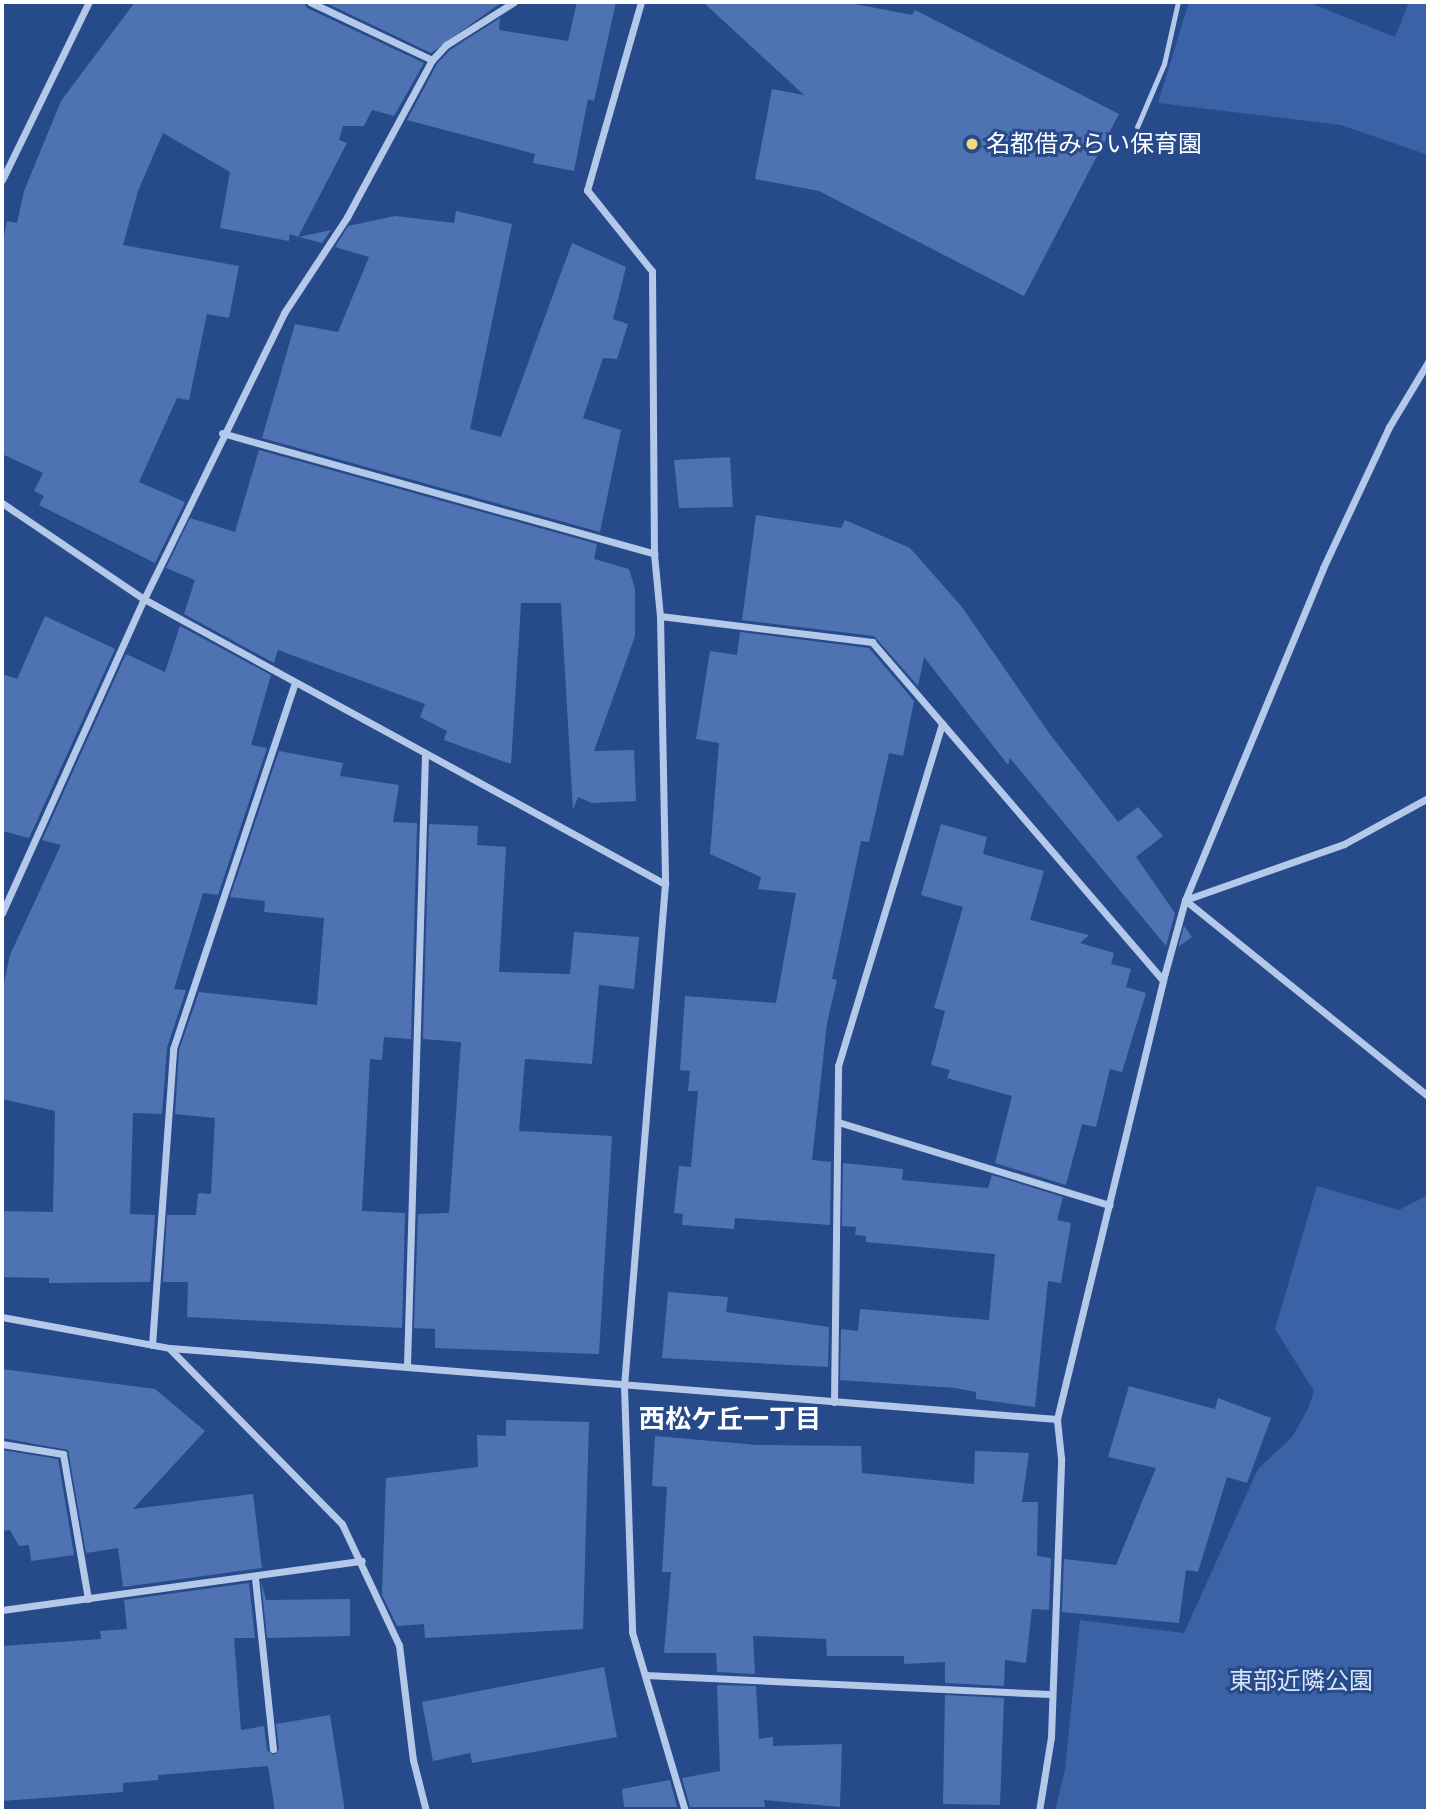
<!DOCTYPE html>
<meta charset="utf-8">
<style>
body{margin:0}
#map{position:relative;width:1430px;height:1813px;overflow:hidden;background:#274a8a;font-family:Montserrat,"Noto Sans JP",sans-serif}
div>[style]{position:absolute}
.green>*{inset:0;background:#3b62a7}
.building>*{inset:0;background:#4f73b2}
.service>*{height:5px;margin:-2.5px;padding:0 2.5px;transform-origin:2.5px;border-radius:2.5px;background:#b4c8ea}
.minor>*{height:7px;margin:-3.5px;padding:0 3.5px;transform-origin:3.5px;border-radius:3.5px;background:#b4c8ea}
.dots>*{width:19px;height:19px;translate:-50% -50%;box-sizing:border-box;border:4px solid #274a8a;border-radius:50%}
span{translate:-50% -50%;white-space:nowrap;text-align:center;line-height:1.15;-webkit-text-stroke:6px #274a8a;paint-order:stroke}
.poi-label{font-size:24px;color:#fff}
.left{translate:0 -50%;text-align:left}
.park-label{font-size:24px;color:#d9e4f7}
.neighbourhood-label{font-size:26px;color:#fff;font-weight:700}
.frame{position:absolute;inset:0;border:4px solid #fff;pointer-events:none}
</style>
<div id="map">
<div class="green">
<i style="clip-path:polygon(1189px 2px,1308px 2px,1395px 37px,1409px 2px,1428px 2px,1428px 155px,1341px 125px,1158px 103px)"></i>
<i style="clip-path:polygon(1317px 1186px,1399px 1210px,1428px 1195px,1428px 1811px,1055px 1811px,1065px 1770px,1080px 1620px,1184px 1633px,1258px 1469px,1292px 1437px,1308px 1409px,1314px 1391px,1275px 1329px)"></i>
</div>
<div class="building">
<i style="clip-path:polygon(135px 2px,304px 2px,307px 8px,424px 63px,394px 116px,372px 110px,364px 126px,343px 126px,339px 140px,347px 143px,298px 237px,290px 234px,289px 241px,220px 228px,230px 172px,163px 133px,138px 191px,123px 245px,239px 266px,229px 318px,207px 314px,189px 400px,177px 398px,139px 482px,185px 502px,155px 563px,39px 505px,44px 496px,34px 491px,43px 473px,2px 454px,2px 246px,7px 221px,17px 223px,24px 191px,61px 101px)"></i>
<i style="clip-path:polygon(324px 2px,502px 2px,431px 53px)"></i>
<i style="clip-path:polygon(577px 2px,616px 2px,594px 101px,588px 99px,574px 171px,533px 163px,535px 154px,407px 120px,437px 64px,450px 50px,500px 18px,499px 30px,568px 41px)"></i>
<i style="clip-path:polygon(703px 2px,845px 2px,912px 15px,915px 10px,1119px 114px,1024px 296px,819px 191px,755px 179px,772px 89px,804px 95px)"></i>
<i style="clip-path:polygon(456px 211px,512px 224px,470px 429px,501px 437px,572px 243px,626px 267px,613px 319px,628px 324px,617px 359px,603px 358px,583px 418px,621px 430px,600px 532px,262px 438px,295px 324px,338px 332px,369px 257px,335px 247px,348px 226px,395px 216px,454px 223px)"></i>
<i style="clip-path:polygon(331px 230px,322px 243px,299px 237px)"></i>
<i style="clip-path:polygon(259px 450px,597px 544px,594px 559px,629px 569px,635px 589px,635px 636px,594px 751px,634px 750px,636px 801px,592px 803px,578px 797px,573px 810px,561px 603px,521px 603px,511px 764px,444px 740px,447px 731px,420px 717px,425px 704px,278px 650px,274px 663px,184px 614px,195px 580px,166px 568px,190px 518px,235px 532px)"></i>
<i style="clip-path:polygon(730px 457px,733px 507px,679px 508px,674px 460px)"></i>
<i style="clip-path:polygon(756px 515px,841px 528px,845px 520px,910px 548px,962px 607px,1049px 733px,1118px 822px,1138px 807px,1163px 836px,1136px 857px,1175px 913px,1166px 946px,1010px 758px,1008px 765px,924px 657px,918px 686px,874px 636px,742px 620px)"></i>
<i style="clip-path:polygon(45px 616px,115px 649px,29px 838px,2px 831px,2px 674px,17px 679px)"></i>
<i style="clip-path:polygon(180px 626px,271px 675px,251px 745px,267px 748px,218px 895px,203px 893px,174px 989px,186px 990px,167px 1048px,162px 1114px,133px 1113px,130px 1214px,155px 1215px,150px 1282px,49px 1283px,49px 1278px,2px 1277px,2px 1211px,53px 1212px,55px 1111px,2px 1099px,2px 992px,10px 955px,61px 845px,42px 840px,126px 654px,165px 672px)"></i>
<i style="clip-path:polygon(740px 632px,869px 648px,914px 701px,903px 756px,889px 753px,869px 842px,861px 841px,832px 979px,837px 980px,827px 1023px,812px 1160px,831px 1162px,830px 1225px,735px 1218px,734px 1229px,682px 1225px,683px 1214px,674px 1213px,679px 1166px,691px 1167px,698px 1091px,688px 1091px,690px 1071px,680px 1070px,685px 996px,776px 1003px,796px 893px,758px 889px,761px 877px,710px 854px,719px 743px,696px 739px,710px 651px,737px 655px)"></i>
<i style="clip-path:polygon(279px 751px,343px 763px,340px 776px,399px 785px,393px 822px,417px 823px,411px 1039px,384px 1037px,382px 1060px,370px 1059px,362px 1211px,405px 1213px,402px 1328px,187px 1317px,188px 1282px,163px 1282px,167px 1215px,196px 1215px,198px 1193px,211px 1194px,215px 1118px,175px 1114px,179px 1050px,199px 992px,317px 1005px,324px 918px,264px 912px,265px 901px,230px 897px)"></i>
<i style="clip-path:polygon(429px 824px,478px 826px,477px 845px,506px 847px,499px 972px,570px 974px,574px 932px,639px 937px,634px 989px,599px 985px,592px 1064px,525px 1059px,519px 1131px,612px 1136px,599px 1354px,435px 1348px,435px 1329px,414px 1328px,418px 1214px,449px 1213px,461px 1042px,423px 1039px)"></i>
<i style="clip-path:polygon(941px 824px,987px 837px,983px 854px,1044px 871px,1030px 920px,1089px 935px,1080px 943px,1114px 953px,1111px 964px,1131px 969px,1126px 987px,1146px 993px,1122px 1072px,1110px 1069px,1096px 1127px,1082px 1124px,1066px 1185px,995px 1163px,1012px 1096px,947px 1078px,950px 1070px,931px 1065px,945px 1011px,934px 1008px,963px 907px,921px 895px)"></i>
<i style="clip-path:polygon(1184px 926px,1192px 937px,1178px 947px)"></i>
<i style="clip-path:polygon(843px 1163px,903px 1169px,902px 1180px,988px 1188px,992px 1175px,1063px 1197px,1057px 1220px,1071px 1223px,1061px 1283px,1048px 1281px,1035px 1407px,976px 1399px,976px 1392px,955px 1388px,840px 1380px,841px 1329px,858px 1331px,860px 1309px,989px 1320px,995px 1254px,866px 1242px,866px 1236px,855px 1235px,856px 1227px,842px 1226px)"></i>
<i style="clip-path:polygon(668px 1292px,728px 1297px,726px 1312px,829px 1327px,828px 1367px,662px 1358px)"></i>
<i style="clip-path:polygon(2px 1369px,155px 1389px,205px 1431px,133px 1509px,253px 1494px,262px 1568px,123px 1587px,118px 1548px,86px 1553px,68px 1450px,2px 1438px)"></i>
<i style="clip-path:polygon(1129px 1386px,1215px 1409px,1218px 1398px,1271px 1418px,1247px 1483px,1227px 1477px,1198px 1572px,1186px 1570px,1179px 1623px,1062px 1612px,1064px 1559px,1116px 1565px,1156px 1468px,1108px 1457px)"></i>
<i style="clip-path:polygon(506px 1420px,589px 1422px,583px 1629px,425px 1638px,424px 1624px,397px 1626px,382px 1595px,386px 1478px,478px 1467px,477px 1435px,506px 1436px)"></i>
<i style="clip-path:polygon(655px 1436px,757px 1445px,861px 1446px,862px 1473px,974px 1484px,975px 1451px,1029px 1453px,1022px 1502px,1038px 1502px,1037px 1556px,1051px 1558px,1049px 1610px,1032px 1609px,1026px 1663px,1005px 1660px,1004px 1686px,945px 1683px,945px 1662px,904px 1664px,904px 1656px,827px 1656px,826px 1639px,753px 1636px,755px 1674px,717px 1672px,716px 1653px,664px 1653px,671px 1572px,662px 1572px,667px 1487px,652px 1486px)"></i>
<i style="clip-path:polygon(2px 1450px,58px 1459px,74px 1555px,31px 1561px,29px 1545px,19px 1546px,10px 1530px,2px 1531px)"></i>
<i style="clip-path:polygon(261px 1581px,266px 1600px,350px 1599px,350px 1636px,267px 1638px)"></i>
<i style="clip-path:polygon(249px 1583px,255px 1638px,234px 1638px,241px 1730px,264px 1726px,267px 1750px,274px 1755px,279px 1749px,276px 1724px,330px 1715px,345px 1811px,275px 1811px,268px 1766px,158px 1775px,158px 1780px,123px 1783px,123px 1792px,2px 1801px,3px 1646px,101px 1639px,100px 1631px,127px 1629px,124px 1600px)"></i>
<i style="clip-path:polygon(604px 1667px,617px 1737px,472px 1763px,470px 1753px,433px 1761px,422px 1702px)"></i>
<i style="clip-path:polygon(717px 1685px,756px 1686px,759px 1739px,773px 1737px,773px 1746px,842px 1744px,840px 1807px,764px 1800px,765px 1807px,690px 1807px,682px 1778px,720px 1771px)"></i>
<i style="clip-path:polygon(945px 1695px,1004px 1698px,1000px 1805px,943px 1804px)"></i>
<i style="clip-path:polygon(670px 1780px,677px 1807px,624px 1807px,622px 1789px)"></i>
</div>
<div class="service">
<i style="left:1137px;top:127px;width:69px;rotate:-66.8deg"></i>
<i style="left:1164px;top:64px;width:64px;rotate:-77.3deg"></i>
</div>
<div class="minor">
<i style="left:310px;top:2px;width:135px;rotate:25.4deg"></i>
<i style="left:641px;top:2px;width:196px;rotate:106deg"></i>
<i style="left:587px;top:190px;width:104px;rotate:51.3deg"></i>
<i style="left:652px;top:271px;width:283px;rotate:89.6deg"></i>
<i style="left:654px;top:554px;width:62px;rotate:84.5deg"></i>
<i style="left:660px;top:616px;width:268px;rotate:88.9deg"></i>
<i style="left:665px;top:884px;width:504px;rotate:94.67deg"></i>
<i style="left:624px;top:1386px;width:246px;rotate:88.1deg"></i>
<i style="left:632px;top:1632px;width:187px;rotate:73.5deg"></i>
<i style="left:2px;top:180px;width:198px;rotate:-64deg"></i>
<i style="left:222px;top:433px;width:449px;rotate:15.6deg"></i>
<i style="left:2px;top:503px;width:171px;rotate:34.1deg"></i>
<i style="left:144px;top:599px;width:594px;rotate:28.68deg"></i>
<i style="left:660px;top:616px;width:214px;rotate:7deg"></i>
<i style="left:872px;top:642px;width:446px;rotate:49.3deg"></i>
<i style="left:1185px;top:900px;width:312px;rotate:38.9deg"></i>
<i style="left:1185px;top:900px;width:169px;rotate:-19.4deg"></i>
<i style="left:1344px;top:844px;width:96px;rotate:-28.7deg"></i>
<i style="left:2px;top:913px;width:345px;rotate:-65.7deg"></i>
<i style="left:144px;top:599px;width:318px;rotate:-63.9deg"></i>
<i style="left:284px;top:313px;width:115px;rotate:-56.7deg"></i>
<i style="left:347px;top:217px;width:179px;rotate:-61.6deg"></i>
<i style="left:432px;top:60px;width:21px;rotate:-47deg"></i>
<i style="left:446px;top:45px;width:80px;rotate:-32.3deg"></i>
<i style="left:838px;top:1122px;width:284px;rotate:17deg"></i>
<i style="left:2px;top:1317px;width:171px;rotate:10.5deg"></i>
<i style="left:170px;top:1348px;width:890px;rotate:4.58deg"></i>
<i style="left:152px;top:1345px;width:297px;rotate:-85.9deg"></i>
<i style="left:173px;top:1049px;width:386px;rotate:-71.6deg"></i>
<i style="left:170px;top:1349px;width:245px;rotate:45.5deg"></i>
<i style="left:342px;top:1524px;width:134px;rotate:64.8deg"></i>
<i style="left:399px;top:1645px;width:116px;rotate:83.1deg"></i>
<i style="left:413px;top:1760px;width:53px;rotate:75.7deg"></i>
<i style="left:407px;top:1365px;width:609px;rotate:-88.31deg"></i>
<i style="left:834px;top:1402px;width:336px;rotate:-89.3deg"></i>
<i style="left:838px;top:1066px;width:358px;rotate:-73.1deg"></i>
<i style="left:2px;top:1444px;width:62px;rotate:9.3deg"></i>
<i style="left:63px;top:1454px;width:147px;rotate:80.2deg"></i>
<i style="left:255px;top:1578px;width:172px;rotate:84deg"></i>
<i style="left:2px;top:1610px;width:363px;rotate:-7.8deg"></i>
<i style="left:645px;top:1675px;width:405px;rotate:2.7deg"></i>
<i style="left:1039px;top:1811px;width:75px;rotate:-80.8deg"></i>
<i style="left:1051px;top:1737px;width:279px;rotate:-87.9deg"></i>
<i style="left:1061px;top:1458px;width:39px;rotate:-96deg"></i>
<i style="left:1057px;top:1419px;width:452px;rotate:-76.4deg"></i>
<i style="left:1163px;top:980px;width:83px;rotate:-74.6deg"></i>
<i style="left:1185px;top:900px;width:360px;rotate:-67.4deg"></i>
<i style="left:1323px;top:568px;width:156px;rotate:-64.9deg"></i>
<i style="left:1389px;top:427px;width:76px;rotate:-59deg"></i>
</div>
<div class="dots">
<i style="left:972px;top:144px;background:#f2da7a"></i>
</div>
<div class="poi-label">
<span class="left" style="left:986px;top:144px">名都借みらい保育園</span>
</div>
<div class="park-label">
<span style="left:1301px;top:1681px">東部近隣公園</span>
</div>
<div class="neighbourhood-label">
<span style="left:730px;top:1420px">西松ケ丘一丁目</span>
</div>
<div class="frame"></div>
</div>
